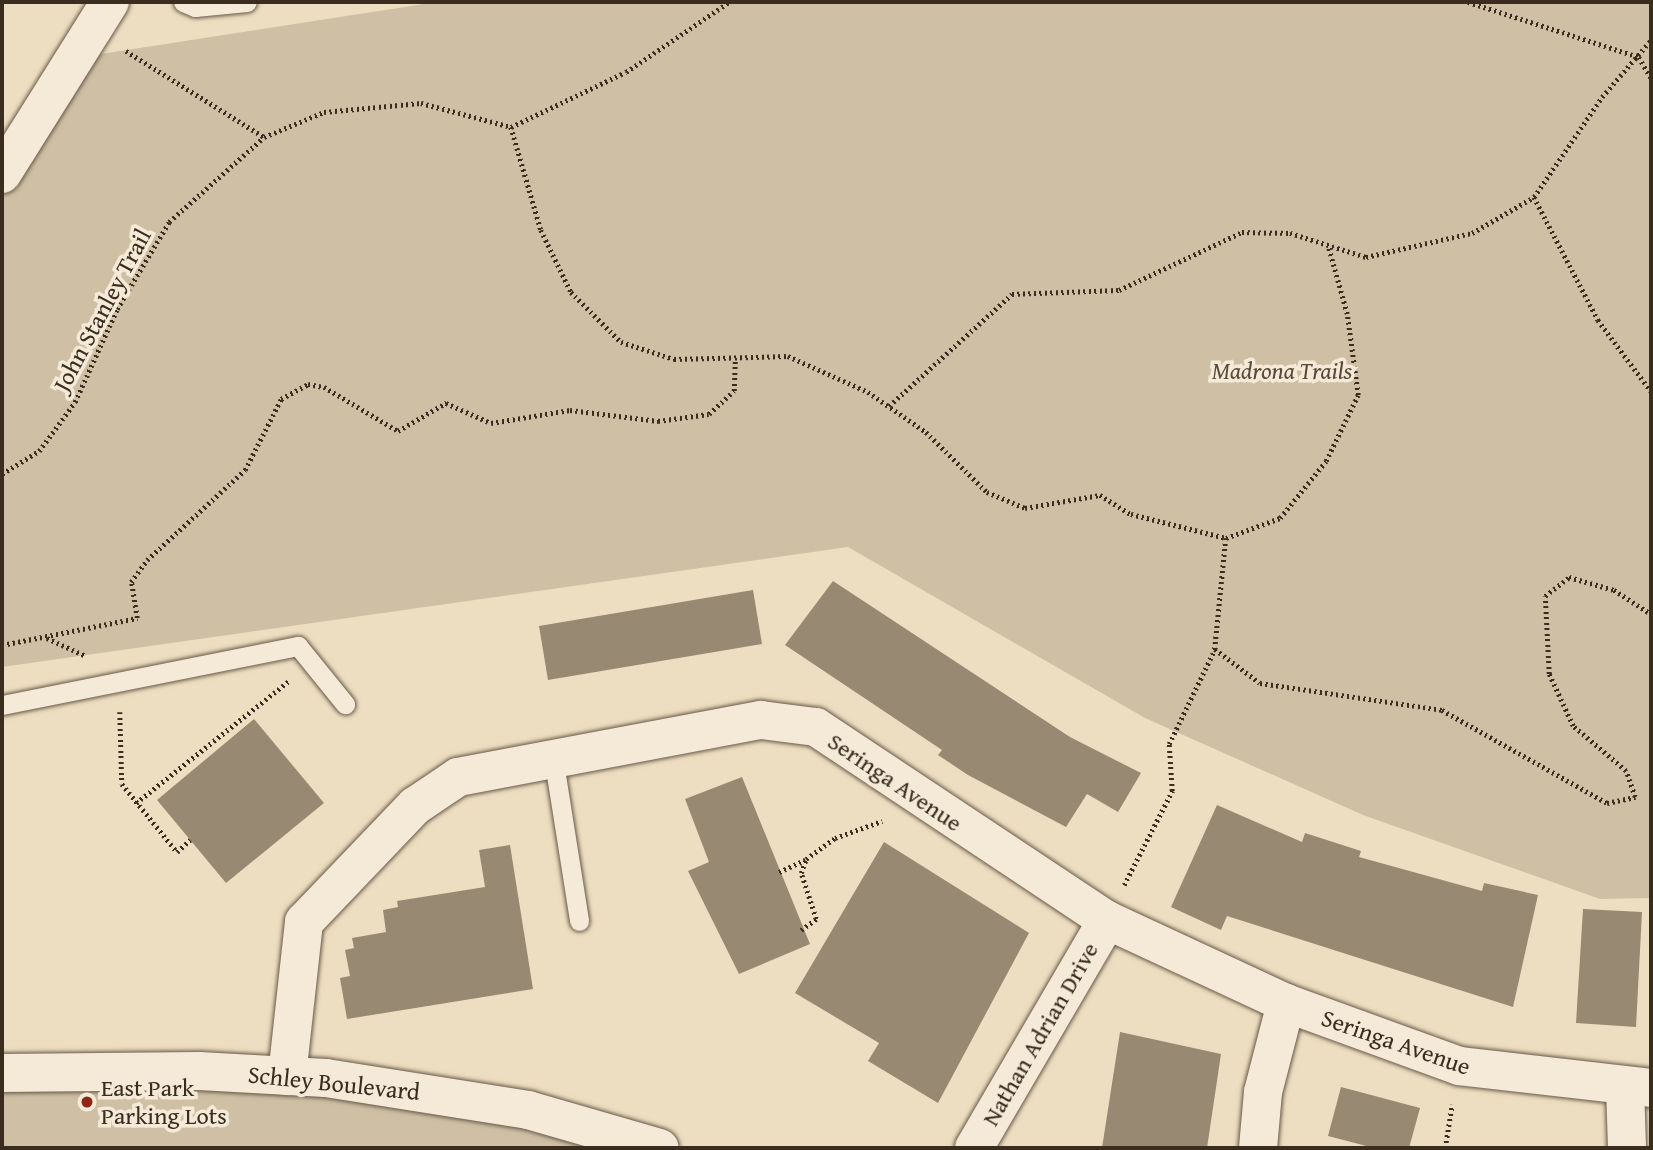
<!DOCTYPE html>
<style>
body{margin:0}
#map{position:relative;width:1653px;height:1150px;overflow:hidden;background:#eedec1;font-family:"Gentium Book Plus",serif}
div>[style]{position:absolute}
.green>*{inset:0;background:#cfc0a5}
.building>*{inset:0;background:#988973}
.path>*{height:4.5px;margin-top:-2.25px;transform-origin:0;background:repeating-linear-gradient(90deg,#3a2d1f 0 2px,transparent 0 5.5px)}
.roads{filter:drop-shadow(0 0 2px #675948) drop-shadow(0 0 2px #675948)}
.lane>*{height:19px;margin:-9.5px;padding:0 9.5px;transform-origin:9.5px;border-radius:9.5px;background:#f4ead7}
.street>*{height:38px;margin:-19px;padding:0 19px;transform-origin:19px;border-radius:19px;background:#f4ead7}
.secondary>*{height:38px;margin:-19px;padding:0 19px;transform-origin:19px;border-radius:19px;background:#f4ead7}
.dots>*{width:19px;height:19px;translate:-50% -50%;box-sizing:border-box;border:4px solid #f4ead7;border-radius:50%}
span{translate:-50% -50%;white-space:nowrap;text-align:center;line-height:1.15;-webkit-text-stroke:7px #f4ead7;paint-order:stroke}
.street-label{font-size:24px;color:#3a2d1f}
.park-label{font-size:24px;color:#584a3a;font-style:italic}
.poi-label{font-size:24px;color:#3a2d1f}
.left{translate:0 -50%;text-align:left}
.frame{position:absolute;inset:0;border:4px solid #3a2d1f;pointer-events:none}
</style>
<div id="map">
<div class="green">
<i style="clip-path:polygon(437px 2px,1651px 2px,1651px 898px,1600px 899px,1363px 815px,1145px 718px,848px 547px,2px 667px,2px 174px,75px 58px)"></i>
<i style="clip-path:polygon(199px 1071px,660px 1148px,2px 1148px,2px 1073px)"></i>
</div>
<div class="building">
<i style="clip-path:polygon(833px 581px,1070px 737px,1141px 773px,1118px 812px,1087px 794px,1066px 827px,968px 775px,938px 755px,942px 750px,785px 645px)"></i>
<i style="clip-path:polygon(753px 590px,762px 644px,548px 680px,539px 626px)"></i>
<i style="clip-path:polygon(254px 719px,324px 803px,226px 883px,157px 800px)"></i>
<i style="clip-path:polygon(742px 777px,810px 944px,739px 974px,688px 871px,709px 862px,685px 799px)"></i>
<i style="clip-path:polygon(1217px 805px,1302px 842px,1305px 833px,1361px 851px,1359px 857px,1482px 891px,1484px 883px,1538px 895px,1513px 1007px,1227px 916px,1221px 930px,1171px 907px)"></i>
<i style="clip-path:polygon(884px 842px,1029px 933px,938px 1103px,868px 1061px,879px 1043px,795px 993px)"></i>
<i style="clip-path:polygon(510px 845px,533px 989px,347px 1019px,340px 978px,350px 976px,345px 950px,354px 948px,352px 938px,386px 932px,383px 910px,398px 907px,397px 901px,485px 887px,479px 850px)"></i>
<i style="clip-path:polygon(1583px 909px,1642px 912px,1636px 1027px,1576px 1023px)"></i>
<i style="clip-path:polygon(1120px 1032px,1221px 1054px,1207px 1148px,1102px 1148px)"></i>
<i style="clip-path:polygon(1341px 1087px,1420px 1108px,1409px 1148px,1374px 1148px,1328px 1136px)"></i>
</div>
<div class="path">
<i style="left:1468px;top:2px;width:180px;rotate:17.8deg"></i>
<i style="left:1639px;top:57px;width:24px;rotate:60deg"></i>
<i style="left:126px;top:51px;width:163px;rotate:31.9deg"></i>
<i style="left:511px;top:127px;width:107px;rotate:73.8deg"></i>
<i style="left:541px;top:230px;width:69px;rotate:64.2deg"></i>
<i style="left:571px;top:292px;width:71px;rotate:45deg"></i>
<i style="left:621px;top:342px;width:56px;rotate:17.8deg"></i>
<i style="left:674px;top:359px;width:114px;rotate:-1.5deg"></i>
<i style="left:788px;top:356px;width:88px;rotate:24.2deg"></i>
<i style="left:868px;top:392px;width:70px;rotate:34.6deg"></i>
<i style="left:926px;top:432px;width:86px;rotate:44.5deg"></i>
<i style="left:987px;top:492px;width:41px;rotate:22.8deg"></i>
<i style="left:1025px;top:508px;width:76px;rotate:-9.8deg"></i>
<i style="left:1100px;top:495px;width:36px;rotate:32deg"></i>
<i style="left:1131px;top:514px;width:98px;rotate:14.2deg"></i>
<i style="left:1226px;top:538px;width:112px;rotate:95.7deg"></i>
<i style="left:1215px;top:649px;width:56px;rotate:37.1deg"></i>
<i style="left:1260px;top:683px;width:184px;rotate:8.4deg"></i>
<i style="left:1442px;top:710px;width:189px;rotate:29.4deg"></i>
<i style="left:1607px;top:803px;width:29px;rotate:-12deg"></i>
<i style="left:1635px;top:797px;width:28px;rotate:-109deg"></i>
<i style="left:1626px;top:771px;width:70px;rotate:-139.7deg"></i>
<i style="left:1573px;top:726px;width:57px;rotate:-114.8deg"></i>
<i style="left:1549px;top:674px;width:78px;rotate:-92.9deg"></i>
<i style="left:1545px;top:596px;width:31px;rotate:-38deg"></i>
<i style="left:1569px;top:577px;width:47px;rotate:16.1deg"></i>
<i style="left:1614px;top:590px;width:44px;rotate:33deg"></i>
<i style="left:1534px;top:197px;width:139px;rotate:62.5deg"></i>
<i style="left:1598px;top:320px;width:89px;rotate:53.3deg"></i>
<i style="left:889px;top:406px;width:166px;rotate:-42.3deg"></i>
<i style="left:1012px;top:294px;width:107px;rotate:-2.1deg"></i>
<i style="left:1119px;top:290px;width:136px;rotate:-25.2deg"></i>
<i style="left:1242px;top:232px;width:48px;rotate:1.2deg"></i>
<i style="left:1290px;top:233px;width:80px;rotate:17.5deg"></i>
<i style="left:1366px;top:257px;width:109px;rotate:-12.8deg"></i>
<i style="left:1472px;top:233px;width:72px;rotate:-30.1deg"></i>
<i style="left:1534px;top:197px;width:121px;rotate:-55.8deg"></i>
<i style="left:1602px;top:97px;width:75px;rotate:-49.3deg"></i>
<i style="left:2px;top:474px;width:44px;rotate:-31.9deg"></i>
<i style="left:39px;top:451px;width:61px;rotate:-53.7deg"></i>
<i style="left:75px;top:402px;width:102px;rotate:-65.7deg"></i>
<i style="left:117px;top:309px;width:101px;rotate:-59.1deg"></i>
<i style="left:169px;top:222px;width:127px;rotate:-41.8deg"></i>
<i style="left:264px;top:137px;width:65px;rotate:-22.6deg"></i>
<i style="left:324px;top:112px;width:97px;rotate:-5.3deg"></i>
<i style="left:421px;top:103px;width:93px;rotate:14.9deg"></i>
<i style="left:511px;top:127px;width:127px;rotate:-25.6deg"></i>
<i style="left:626px;top:72px;width:125px;rotate:-34.2deg"></i>
<i style="left:1226px;top:538px;width:58px;rotate:-20.3deg"></i>
<i style="left:1280px;top:518px;width:73px;rotate:-51.1deg"></i>
<i style="left:1326px;top:461px;width:73px;rotate:-64.1deg"></i>
<i style="left:1358px;top:395px;width:82px;rotate:-97.7deg"></i>
<i style="left:1347px;top:314px;width:71px;rotate:-105.6deg"></i>
<i style="left:47px;top:638px;width:43px;rotate:24.8deg"></i>
<i style="left:2px;top:645px;width:138px;rotate:-11.3deg"></i>
<i style="left:137px;top:618px;width:36px;rotate:-99deg"></i>
<i style="left:131px;top:582px;width:27px;rotate:-54deg"></i>
<i style="left:147px;top:560px;width:133px;rotate:-42.6deg"></i>
<i style="left:245px;top:470px;width:80px;rotate:-63.1deg"></i>
<i style="left:281px;top:399px;width:31px;rotate:-29deg"></i>
<i style="left:308px;top:384px;width:16px;rotate:11deg"></i>
<i style="left:324px;top:387px;width:86px;rotate:30.7deg"></i>
<i style="left:398px;top:431px;width:56px;rotate:-30.3deg"></i>
<i style="left:446px;top:403px;width:49px;rotate:24deg"></i>
<i style="left:491px;top:423px;width:80px;rotate:-9.3deg"></i>
<i style="left:570px;top:410px;width:89px;rotate:7.1deg"></i>
<i style="left:658px;top:421px;width:51px;rotate:-7.8deg"></i>
<i style="left:709px;top:414px;width:34px;rotate:-43deg"></i>
<i style="left:734px;top:391px;width:33px;rotate:-88deg"></i>
<i style="left:120px;top:712px;width:72px;rotate:88.4deg"></i>
<i style="left:122px;top:784px;width:87px;rotate:51deg"></i>
<i style="left:177px;top:852px;width:18px;rotate:-43deg"></i>
<i style="left:136px;top:803px;width:196px;rotate:-38.6deg"></i>
<i style="left:779px;top:872px;width:29px;rotate:-25deg"></i>
<i style="left:1124px;top:885px;width:106px;rotate:-62.9deg"></i>
<i style="left:1172px;top:791px;width:47px;rotate:-93.7deg"></i>
<i style="left:1169px;top:744px;width:106px;rotate:-64.2deg"></i>
<i style="left:801px;top:930px;width:19px;rotate:-36deg"></i>
<i style="left:816px;top:919px;width:48px;rotate:-108.1deg"></i>
<i style="left:801px;top:873px;width:15px;rotate:-70deg"></i>
<i style="left:806px;top:859px;width:36px;rotate:-36deg"></i>
<i style="left:835px;top:838px;width:50px;rotate:-19.9deg"></i>
<i style="left:1445px;top:1148px;width:44px;rotate:-80.8deg"></i>
</div>
<div class="roads">
<div class="lane">
<i style="left:183px;top:2px;width:13px;rotate:23deg"></i>
<i style="left:195px;top:7px;width:52px;rotate:-5.5deg"></i>
<i style="left:2px;top:705px;width:302px;rotate:-11.3deg"></i>
<i style="left:298px;top:646px;width:75px;rotate:51deg"></i>
<i style="left:553px;top:756px;width:167px;rotate:81deg"></i>
</div>
<div class="street">
<i style="left:2px;top:1073px;width:197px;rotate:-0.6deg"></i>
<i style="left:199px;top:1071px;width:127px;rotate:3.2deg"></i>
<i style="left:326px;top:1078px;width:205px;rotate:9deg"></i>
<i style="left:528px;top:1110px;width:137px;rotate:16.1deg"></i>
<i style="left:287px;top:1076px;width:155px;rotate:-83.7deg"></i>
<i style="left:304px;top:922px;width:161px;rotate:-46.3deg"></i>
<i style="left:415px;top:806px;width:52px;rotate:-34deg"></i>
<i style="left:458px;top:777px;width:308px;rotate:-10.7deg"></i>
<i style="left:761px;top:720px;width:55px;rotate:7.3deg"></i>
<i style="left:816px;top:727px;width:349px;rotate:33.6deg"></i>
<i style="left:1107px;top:920px;width:197px;rotate:24.9deg"></i>
<i style="left:1286px;top:1003px;width:184px;rotate:20deg"></i>
<i style="left:1459px;top:1066px;width:193px;rotate:6.5deg"></i>
<i style="left:1625px;top:1087px;width:61px;rotate:88.1deg"></i>
<i style="left:974px;top:1148px;width:264px;rotate:-59.7deg"></i>
<i style="left:1258px;top:1148px;width:56px;rotate:-84.9deg"></i>
<i style="left:1263px;top:1092px;width:92px;rotate:-75.5deg"></i>
</div>
<div class="secondary">
<i style="left:2px;top:174px;width:203px;rotate:-57.9deg"></i>
</div>
</div>
<div class="dots">
<i style="left:87px;top:1102px;background:#8f2418"></i>
</div>
<div class="street-label">
<span style="left:102px;top:310px;rotate:-62deg">John Stanley Trail</span>
<span style="left:895px;top:782px;rotate:34deg">Seringa Avenue</span>
<span style="left:1040px;top:1034px;rotate:-60deg">Nathan Adrian Drive</span>
<span style="left:1396px;top:1042px;rotate:19deg">Seringa Avenue</span>
<span style="left:334px;top:1083px;rotate:6deg">Schley Boulevard</span>
</div>
<div class="park-label">
<span style="left:1282px;top:371px">Madrona Trails</span>
</div>
<div class="poi-label">
<span class="left" style="left:101px;top:1102px">East Park<br>Parking Lots</span>
</div>
<div class="frame"></div>
</div>
